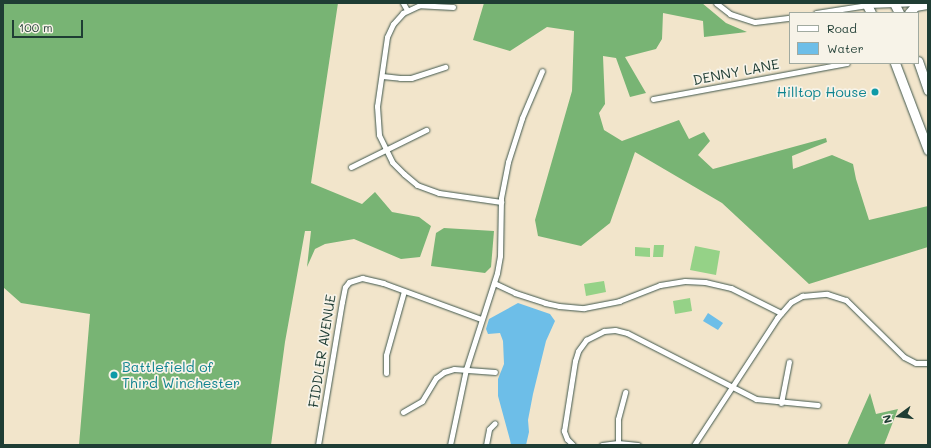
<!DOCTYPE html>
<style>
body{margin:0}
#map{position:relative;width:931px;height:448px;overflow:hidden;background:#f2e5cb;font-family:Mali,sans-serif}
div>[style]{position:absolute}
.green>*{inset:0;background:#95d287}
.forest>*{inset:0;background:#78b474}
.water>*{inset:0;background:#6dbee8}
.roads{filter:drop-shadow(0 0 1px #3f564b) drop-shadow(0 0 1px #3f564b)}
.minor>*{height:5px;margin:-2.5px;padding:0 2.5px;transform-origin:2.5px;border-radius:2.5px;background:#fff}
.trunk>*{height:9px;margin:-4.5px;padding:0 4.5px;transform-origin:4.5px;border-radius:4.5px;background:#fff}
.dots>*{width:11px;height:11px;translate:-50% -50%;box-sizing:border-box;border:2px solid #f7f3e8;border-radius:50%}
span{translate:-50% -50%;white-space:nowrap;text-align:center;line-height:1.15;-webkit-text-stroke:3.5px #f7f3e8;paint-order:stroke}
.street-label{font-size:14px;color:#1f3d34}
.culture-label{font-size:14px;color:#0d838f}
.right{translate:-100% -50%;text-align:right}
.left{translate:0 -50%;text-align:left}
.frame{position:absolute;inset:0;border:4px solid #1f3d34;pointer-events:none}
.legend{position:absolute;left:789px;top:12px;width:130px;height:52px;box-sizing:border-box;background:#f7f3e8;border:1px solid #a1aaa0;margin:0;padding:5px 7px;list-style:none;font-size:12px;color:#1f3d34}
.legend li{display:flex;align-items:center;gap:8px;height:20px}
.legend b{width:20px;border:1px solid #a1aaa0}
.north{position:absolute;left:879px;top:396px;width:40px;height:40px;-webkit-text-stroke:3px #f7f3e8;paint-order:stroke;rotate:255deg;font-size:11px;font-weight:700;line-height:16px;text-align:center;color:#1f3d34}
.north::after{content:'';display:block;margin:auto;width:14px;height:18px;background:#1f3d34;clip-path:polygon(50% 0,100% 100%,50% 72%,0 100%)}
.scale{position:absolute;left:12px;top:20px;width:71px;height:18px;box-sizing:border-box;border:2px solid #1f3d34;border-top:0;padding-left:5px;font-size:12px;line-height:14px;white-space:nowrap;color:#1f3d34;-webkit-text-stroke:3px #f7f3e8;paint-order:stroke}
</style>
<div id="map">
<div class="green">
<i style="clip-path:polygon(654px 245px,664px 245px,663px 257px,653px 257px)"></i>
<i style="clip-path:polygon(695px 246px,720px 251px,716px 275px,690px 270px)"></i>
<i style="clip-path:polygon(635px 247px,650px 248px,650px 257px,635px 256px)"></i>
<i style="clip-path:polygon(604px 281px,606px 292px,586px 296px,584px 284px)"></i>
<i style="clip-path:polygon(690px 298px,692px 311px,675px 314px,673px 301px)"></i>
</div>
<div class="forest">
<i style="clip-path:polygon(3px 3px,338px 3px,311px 183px,362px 204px,375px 192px,392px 212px,419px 217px,431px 226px,420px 257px,401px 259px,354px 239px,325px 244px,315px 249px,307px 267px,311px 231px,305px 231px,285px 342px,271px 445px,79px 445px,90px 314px,21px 303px,3px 287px)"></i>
<i style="clip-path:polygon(484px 3px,702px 3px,726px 23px,747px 32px,704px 37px,703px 21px,663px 13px,662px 39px,656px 49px,625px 57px,646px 93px,630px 97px,616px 58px,603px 56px,605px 104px,599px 113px,604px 130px,622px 141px,679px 120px,689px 139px,704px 132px,710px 141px,698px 155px,713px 169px,826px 138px,827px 142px,792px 156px,793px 169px,832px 155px,853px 164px,856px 179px,869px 220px,928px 206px,928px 247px,809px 284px,722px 203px,635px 152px,610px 223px,581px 246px,538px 236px,535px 220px,572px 91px,574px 31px,547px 27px,510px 51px,473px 40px)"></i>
<i style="clip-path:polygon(444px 228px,494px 231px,491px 267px,485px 273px,431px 266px,436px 233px)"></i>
<i style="clip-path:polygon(870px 393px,876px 414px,898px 409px,884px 445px,847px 445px)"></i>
</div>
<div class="water">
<i style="clip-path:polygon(518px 303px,550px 314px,555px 321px,546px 341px,533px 394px,528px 420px,529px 432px,526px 445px,511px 445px,510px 440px,498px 396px,498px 379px,504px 364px,503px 341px,500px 333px,488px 334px,486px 329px,489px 319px)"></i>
<i style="clip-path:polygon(708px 313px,723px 323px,718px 330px,703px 321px)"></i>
</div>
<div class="roads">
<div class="minor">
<i style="left:403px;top:3px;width:8px;rotate:60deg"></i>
<i style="left:716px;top:3px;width:18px;rotate:38deg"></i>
<i style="left:730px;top:14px;width:26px;rotate:18deg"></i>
<i style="left:755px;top:22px;width:35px;rotate:-7deg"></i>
<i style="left:453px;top:7px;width:33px;rotate:-177deg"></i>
<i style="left:420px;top:5px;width:19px;rotate:155deg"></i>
<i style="left:403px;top:13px;width:15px;rotate:132deg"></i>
<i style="left:393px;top:24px;width:14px;rotate:115deg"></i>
<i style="left:387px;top:37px;width:70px;rotate:98.2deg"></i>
<i style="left:377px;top:106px;width:29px;rotate:86deg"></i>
<i style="left:379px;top:135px;width:30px;rotate:64deg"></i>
<i style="left:392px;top:162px;width:17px;rotate:45deg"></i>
<i style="left:404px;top:174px;width:17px;rotate:40deg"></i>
<i style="left:417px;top:185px;width:23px;rotate:20deg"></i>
<i style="left:439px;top:193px;width:63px;rotate:8.3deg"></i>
<i style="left:816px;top:13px;width:52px;rotate:-8.9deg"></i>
<i style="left:867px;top:5px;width:51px;rotate:-2.2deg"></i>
<i style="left:382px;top:76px;width:18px;rotate:6deg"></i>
<i style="left:400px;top:78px;width:11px"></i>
<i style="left:411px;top:78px;width:36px;rotate:-18deg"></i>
<i style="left:653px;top:99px;width:197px;rotate:-10.5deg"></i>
<i style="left:351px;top:167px;width:84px;rotate:-26.3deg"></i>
<i style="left:494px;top:283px;width:23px;rotate:25deg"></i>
<i style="left:515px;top:293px;width:32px;rotate:18deg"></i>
<i style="left:545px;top:303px;width:14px;rotate:12deg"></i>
<i style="left:559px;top:306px;width:25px;rotate:5deg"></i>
<i style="left:584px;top:308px;width:36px;rotate:-11deg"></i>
<i style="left:619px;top:301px;width:44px;rotate:-21.3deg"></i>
<i style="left:660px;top:285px;width:25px;rotate:-9deg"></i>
<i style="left:685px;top:281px;width:20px;rotate:3deg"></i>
<i style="left:705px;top:282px;width:27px;rotate:13deg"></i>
<i style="left:731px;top:288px;width:56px;rotate:26.6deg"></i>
<i style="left:386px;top:373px;width:18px;rotate:-90deg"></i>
<i style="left:386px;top:355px;width:66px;rotate:-74.3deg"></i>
<i style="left:781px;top:403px;width:42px;rotate:-79deg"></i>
<i style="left:403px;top:412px;width:22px;rotate:-30deg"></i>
<i style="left:422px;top:401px;width:27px;rotate:-59deg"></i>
<i style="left:436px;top:378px;width:10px;rotate:-37deg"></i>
<i style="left:444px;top:372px;width:10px;rotate:-17deg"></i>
<i style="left:454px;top:369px;width:41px;rotate:4.2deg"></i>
<i style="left:618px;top:443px;width:24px;rotate:-90deg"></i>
<i style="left:618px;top:419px;width:28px;rotate:-75deg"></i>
<i style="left:318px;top:445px;width:145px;rotate:-80.5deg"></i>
<i style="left:342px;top:302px;width:15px;rotate:-79deg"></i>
<i style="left:345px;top:287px;width:6px;rotate:-51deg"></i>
<i style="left:349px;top:282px;width:14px;rotate:-17deg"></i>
<i style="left:362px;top:278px;width:22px;rotate:13deg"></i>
<i style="left:383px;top:283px;width:104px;rotate:20.2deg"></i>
<i style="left:450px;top:445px;width:78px;rotate:-78.1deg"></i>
<i style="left:466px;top:369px;width:101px;rotate:-72.1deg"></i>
<i style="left:497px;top:273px;width:17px;rotate:-80deg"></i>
<i style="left:500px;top:256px;width:58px;rotate:-89deg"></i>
<i style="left:501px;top:198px;width:37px;rotate:-79deg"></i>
<i style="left:508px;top:162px;width:46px;rotate:-72.3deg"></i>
<i style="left:522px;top:118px;width:51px;rotate:-66.9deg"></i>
<i style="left:486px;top:445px;width:16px;rotate:-79deg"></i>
<i style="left:489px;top:429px;width:8px;rotate:-45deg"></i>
<i style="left:573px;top:445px;width:8px;rotate:-135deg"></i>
<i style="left:567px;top:439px;width:9px;rotate:-111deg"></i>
<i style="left:564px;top:431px;width:71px;rotate:-81.1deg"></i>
<i style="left:575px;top:361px;width:10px;rotate:-73deg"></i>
<i style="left:578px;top:351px;width:14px;rotate:-54deg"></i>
<i style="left:586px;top:340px;width:20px;rotate:-27deg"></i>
<i style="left:604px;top:331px;width:11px;rotate:-5deg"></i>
<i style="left:615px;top:330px;width:12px;rotate:14deg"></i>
<i style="left:627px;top:333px;width:145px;rotate:27.1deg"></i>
<i style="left:756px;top:399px;width:62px;rotate:5.5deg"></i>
<i style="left:602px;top:445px;width:16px;rotate:-7deg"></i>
<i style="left:618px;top:443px;width:20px;rotate:6deg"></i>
<i style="left:694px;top:445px;width:152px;rotate:-56.8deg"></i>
<i style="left:777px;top:318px;width:21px;rotate:-49deg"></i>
<i style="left:791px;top:302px;width:13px;rotate:-29deg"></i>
<i style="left:802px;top:296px;width:25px;rotate:-5deg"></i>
<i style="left:827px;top:294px;width:20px;rotate:18deg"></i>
<i style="left:846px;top:300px;width:81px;rotate:44.5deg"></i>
<i style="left:904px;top:357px;width:13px;rotate:27deg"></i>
<i style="left:916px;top:363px;width:12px"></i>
</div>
<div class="trunk">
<i style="left:866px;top:3px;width:11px;rotate:63deg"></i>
<i style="left:894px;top:3px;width:11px;rotate:63deg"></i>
<i style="left:909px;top:13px;width:9px;rotate:-49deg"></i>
<i style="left:915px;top:6px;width:12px;rotate:-9deg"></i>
<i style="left:918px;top:61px;width:31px;rotate:71deg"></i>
<i style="left:895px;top:63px;width:93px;rotate:69.2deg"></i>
</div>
</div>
<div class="dots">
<i style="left:875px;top:92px;background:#0f9aa8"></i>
<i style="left:114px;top:375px;background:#0f9aa8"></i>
</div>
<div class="street-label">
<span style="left:736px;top:72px;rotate:-11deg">DENNY LANE</span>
<span style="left:322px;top:351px;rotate:-81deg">FIDDLER AVENUE</span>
</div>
<div class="culture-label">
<span class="right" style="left:867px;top:92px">Hilltop House</span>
<span class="left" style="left:122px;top:375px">Battlefield of<br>Third Winchester</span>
</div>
<div class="frame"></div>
<ul class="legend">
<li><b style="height:5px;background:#fff"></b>Road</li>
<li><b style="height:11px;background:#6dbee8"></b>Water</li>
</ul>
<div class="north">N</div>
<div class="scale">100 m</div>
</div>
